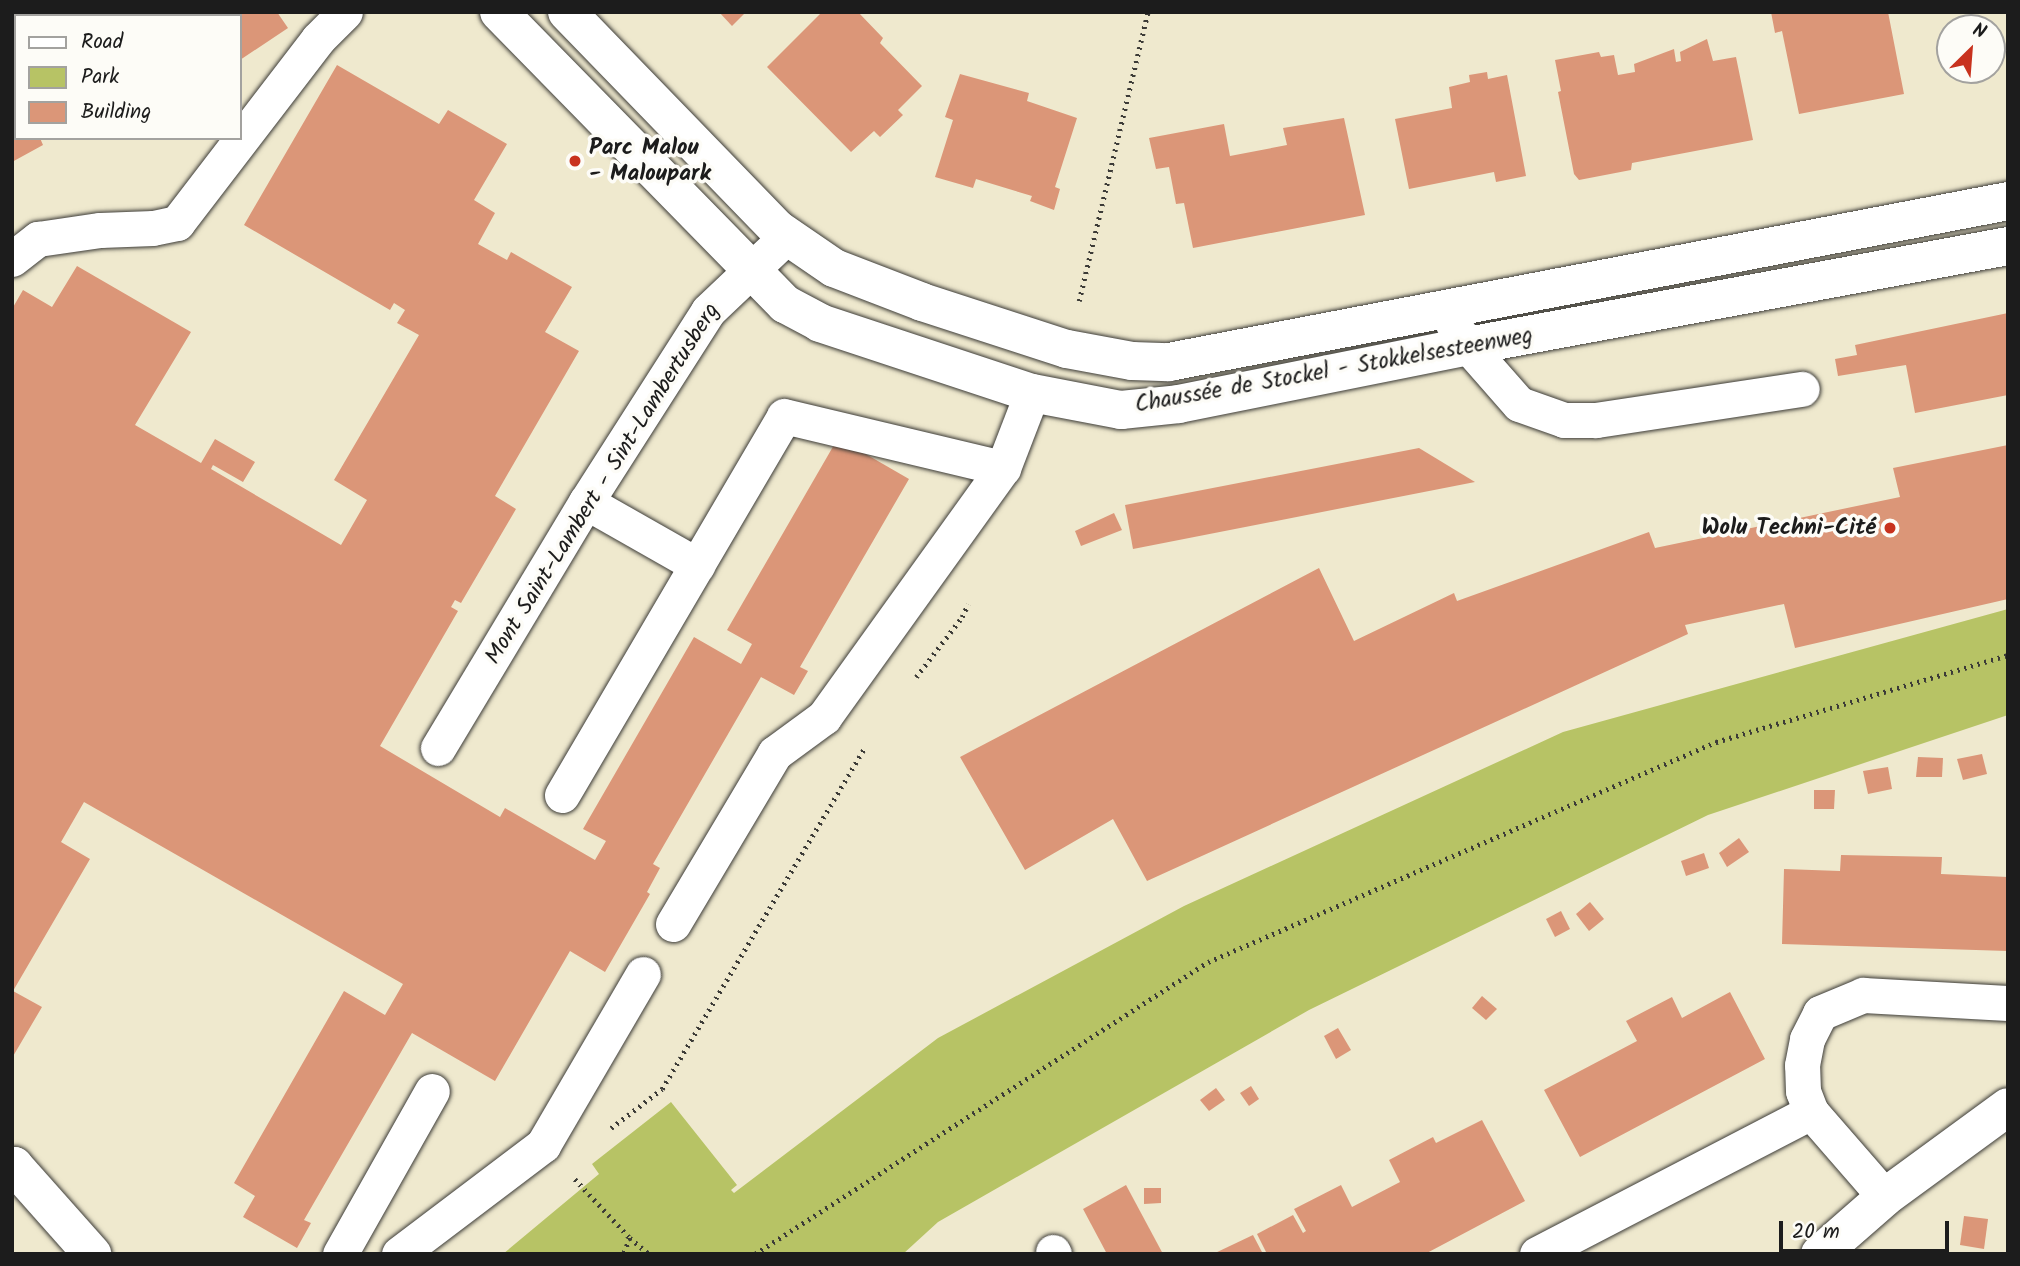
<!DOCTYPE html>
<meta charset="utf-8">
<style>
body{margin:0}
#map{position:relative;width:2020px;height:1266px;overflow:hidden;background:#efe9ce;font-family:Kalam,sans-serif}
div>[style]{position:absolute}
.green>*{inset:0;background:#b7c365}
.building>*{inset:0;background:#db9678}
.path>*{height:4.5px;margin-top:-2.25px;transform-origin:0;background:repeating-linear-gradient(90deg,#3c3b37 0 2px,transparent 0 7px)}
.roads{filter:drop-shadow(0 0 2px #3c3b37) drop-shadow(0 0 2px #3c3b37)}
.service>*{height:35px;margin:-17.5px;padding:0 17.5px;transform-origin:17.5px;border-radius:17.5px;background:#fff}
.minor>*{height:38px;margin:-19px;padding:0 19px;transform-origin:19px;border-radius:19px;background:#fff}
.tertiary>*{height:38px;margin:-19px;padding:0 19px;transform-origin:19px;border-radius:19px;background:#fff}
.dots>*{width:19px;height:19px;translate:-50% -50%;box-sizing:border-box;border:4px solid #fdfcf7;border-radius:50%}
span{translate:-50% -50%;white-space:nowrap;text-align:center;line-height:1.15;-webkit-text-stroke:7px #fdfcf7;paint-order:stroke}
.poi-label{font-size:23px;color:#1c1c1c;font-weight:700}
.left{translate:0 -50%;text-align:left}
.right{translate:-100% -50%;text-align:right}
.street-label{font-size:23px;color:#1c1c1c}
.frame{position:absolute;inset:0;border:14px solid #1c1c1c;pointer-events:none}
.legend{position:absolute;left:14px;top:14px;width:228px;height:126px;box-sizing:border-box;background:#fdfcf7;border:2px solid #a3a29f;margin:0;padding:9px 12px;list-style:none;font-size:21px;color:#1c1c1c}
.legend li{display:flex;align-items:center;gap:14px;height:35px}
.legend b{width:35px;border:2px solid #a3a29f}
.north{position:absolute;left:1936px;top:14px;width:70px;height:70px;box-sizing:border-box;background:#fdfcf7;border:2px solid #a3a29f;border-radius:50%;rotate:25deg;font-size:19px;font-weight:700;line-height:28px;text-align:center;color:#1c1c1c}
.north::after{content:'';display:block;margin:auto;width:24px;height:32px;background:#c8321e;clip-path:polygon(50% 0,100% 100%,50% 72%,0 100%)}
.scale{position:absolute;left:1779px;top:1221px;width:170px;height:32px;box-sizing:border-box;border:4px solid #1c1c1c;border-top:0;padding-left:9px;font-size:21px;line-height:24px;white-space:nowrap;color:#1c1c1c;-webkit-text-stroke:5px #fdfcf7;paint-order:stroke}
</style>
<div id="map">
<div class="green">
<i style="clip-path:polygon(2008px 609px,2008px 715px,1708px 815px,1309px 1010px,938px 1222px,903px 1254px,503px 1254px,599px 1174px,592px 1164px,671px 1102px,737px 1185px,731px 1190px,734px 1193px,938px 1038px,1184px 906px,1563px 732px)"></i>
</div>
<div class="building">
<i style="clip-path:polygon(147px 12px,277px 12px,288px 28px,240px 60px,240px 16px,149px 16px)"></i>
<i style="clip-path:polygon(719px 12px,746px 12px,732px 26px)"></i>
<i style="clip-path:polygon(822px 12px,858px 12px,883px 38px,880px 43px,922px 86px,898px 110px,903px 115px,880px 137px,874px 131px,851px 152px,767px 67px)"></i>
<i style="clip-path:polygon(1771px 12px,1888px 12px,1904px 94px,1799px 114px,1782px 31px,1775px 33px)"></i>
<i style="clip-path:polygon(1707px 39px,1713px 61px,1736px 57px,1753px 140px,1632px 163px,1631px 170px,1579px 180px,1574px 174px,1558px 92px,1561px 91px,1555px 60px,1599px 52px,1601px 57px,1614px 55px,1618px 75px,1635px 72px,1634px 64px,1674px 49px,1676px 62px,1681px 61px,1680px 52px)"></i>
<i style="clip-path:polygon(12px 65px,16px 71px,16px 138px,40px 138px,43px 145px,12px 162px)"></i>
<i style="clip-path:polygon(337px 65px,439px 124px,448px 110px,507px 144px,474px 200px,495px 213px,478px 244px,507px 260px,511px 252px,572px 287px,545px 332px,579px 351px,495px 496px,516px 509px,461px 603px,455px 600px,451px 607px,458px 611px,380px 746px,500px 817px,505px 808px,595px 860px,606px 841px,583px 829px,694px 637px,741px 664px,752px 644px,727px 630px,838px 438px,909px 479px,800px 667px,808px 671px,794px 695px,761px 677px,653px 864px,660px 868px,647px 892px,650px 894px,605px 972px,570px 951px,495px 1081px,412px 1033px,304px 1220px,311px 1223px,297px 1248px,243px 1217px,255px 1196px,234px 1183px,344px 991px,385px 1015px,403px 984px,84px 802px,61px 842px,90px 859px,13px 991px,42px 1007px,12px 1058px,12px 309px,23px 290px,52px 307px,77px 266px,191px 332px,135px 425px,201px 463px,215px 439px,255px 462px,243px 482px,213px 465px,211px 469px,341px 545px,367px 500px,334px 480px,419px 335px,397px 323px,405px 310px,394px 303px,390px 310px,244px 225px)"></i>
<i style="clip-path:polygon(1487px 72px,1488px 79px,1507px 75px,1526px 176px,1496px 182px,1494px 172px,1409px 189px,1395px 119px,1452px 108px,1449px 87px,1470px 82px,1469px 75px)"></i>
<i style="clip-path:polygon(960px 74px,1029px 93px,1027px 101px,1077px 118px,1055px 187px,1060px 189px,1054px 210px,1030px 201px,1032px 196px,976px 179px,973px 188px,935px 177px,953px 120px,945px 117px)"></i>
<i style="clip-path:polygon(1344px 118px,1365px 215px,1193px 248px,1184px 203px,1176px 204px,1169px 167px,1156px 169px,1149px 138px,1224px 124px,1230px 156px,1287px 145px,1283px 128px)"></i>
<i style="clip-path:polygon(2008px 313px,2008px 395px,1915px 413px,1906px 365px,1838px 376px,1835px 359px,1857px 355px,1855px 345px)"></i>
<i style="clip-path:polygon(2008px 445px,2008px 599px,1795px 648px,1784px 604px,1685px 625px,1688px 634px,1147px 881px,1113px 819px,1025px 870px,960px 757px,1319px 568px,1354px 641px,1454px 593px,1457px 601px,1649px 532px,1655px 548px,1900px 497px,1893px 468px)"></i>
<i style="clip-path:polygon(1419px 448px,1475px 482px,1133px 549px,1125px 505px)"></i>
<i style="clip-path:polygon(1114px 513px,1122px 530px,1081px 546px,1075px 531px)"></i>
<i style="clip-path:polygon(1982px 754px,1987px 774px,1963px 780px,1957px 759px)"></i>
<i style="clip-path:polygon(1918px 757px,1943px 758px,1942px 777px,1916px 777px)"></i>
<i style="clip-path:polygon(1888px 767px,1892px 789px,1868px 794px,1863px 771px)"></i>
<i style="clip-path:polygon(1814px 790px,1835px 790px,1834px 809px,1814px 809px)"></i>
<i style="clip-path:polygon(1739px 838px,1749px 852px,1727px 867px,1719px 853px)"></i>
<i style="clip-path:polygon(1704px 853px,1709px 868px,1686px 876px,1681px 861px)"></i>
<i style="clip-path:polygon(1841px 855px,1942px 857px,1941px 874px,2008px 877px,2008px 951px,1782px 944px,1784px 869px,1840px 871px)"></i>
<i style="clip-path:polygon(1590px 902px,1604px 919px,1589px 931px,1576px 914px)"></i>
<i style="clip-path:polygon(1561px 911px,1570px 929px,1555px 937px,1546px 919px)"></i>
<i style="clip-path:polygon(1730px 992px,1765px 1059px,1580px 1157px,1544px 1090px,1637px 1041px,1626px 1021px,1672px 997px,1682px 1018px)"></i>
<i style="clip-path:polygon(1482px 996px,1497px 1009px,1486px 1020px,1472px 1008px)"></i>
<i style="clip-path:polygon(1338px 1028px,1351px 1050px,1336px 1059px,1324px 1036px)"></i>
<i style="clip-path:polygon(1251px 1086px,1259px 1099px,1249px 1106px,1240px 1093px)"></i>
<i style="clip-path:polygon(1216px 1088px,1225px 1100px,1209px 1111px,1200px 1100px)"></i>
<i style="clip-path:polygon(1482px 1120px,1525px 1201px,1425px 1254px,1267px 1254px,1257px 1234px,1293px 1215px,1303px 1233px,1306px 1231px,1294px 1209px,1341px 1185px,1352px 1207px,1400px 1182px,1389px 1160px,1433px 1137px,1436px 1143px)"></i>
<i style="clip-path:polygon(1126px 1185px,1163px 1254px,1107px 1254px,1083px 1209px)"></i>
<i style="clip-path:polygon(1144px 1188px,1161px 1188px,1161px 1203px,1144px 1204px)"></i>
<i style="clip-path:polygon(1964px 1216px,1988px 1219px,1984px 1249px,1960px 1245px)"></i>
<i style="clip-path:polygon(1253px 1235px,1263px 1254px,1213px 1254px)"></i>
</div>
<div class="path">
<i style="left:1079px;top:301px;width:297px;rotate:-76.6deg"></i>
<i style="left:916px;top:677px;width:76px;rotate:-52.5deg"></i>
<i style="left:962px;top:617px;width:14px;rotate:-65deg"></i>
<i style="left:611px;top:1128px;width:64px;rotate:-37.4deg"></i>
<i style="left:662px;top:1089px;width:395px;rotate:-59.3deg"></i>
<i style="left:575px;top:1179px;width:81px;rotate:47deg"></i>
<i style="left:630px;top:1238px;width:17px;rotate:111deg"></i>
<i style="left:630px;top:1238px;width:25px;rotate:40deg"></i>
<i style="left:755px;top:1254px;width:539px;rotate:-32.81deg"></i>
<i style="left:1208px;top:962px;width:554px;rotate:-23.42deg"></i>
<i style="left:1716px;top:742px;width:305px;rotate:-16.6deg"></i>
</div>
<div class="roads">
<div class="service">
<i style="left:12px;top:259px;width:33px;rotate:-38deg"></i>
<i style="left:38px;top:239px;width:63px;rotate:-8.3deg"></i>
<i style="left:100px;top:230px;width:53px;rotate:-2.2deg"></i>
<i style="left:153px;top:228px;width:25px;rotate:-12deg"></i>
<i style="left:177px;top:223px;width:232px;rotate:-52.5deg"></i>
<i style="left:318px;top:39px;width:38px;rotate:-45deg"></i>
<i style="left:1453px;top:324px;width:27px;rotate:56deg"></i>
<i style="left:1468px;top:346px;width:77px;rotate:48.7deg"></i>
<i style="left:1519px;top:404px;width:48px;rotate:19.6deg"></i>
<i style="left:1564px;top:420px;width:32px"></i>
<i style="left:1596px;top:420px;width:208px;rotate:-8.6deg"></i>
<i style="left:586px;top:502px;width:128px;rotate:29.6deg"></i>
<i style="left:438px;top:748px;width:287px;rotate:-59deg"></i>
<i style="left:586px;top:502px;width:227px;rotate:-57.4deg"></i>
<i style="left:708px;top:311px;width:109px;rotate:-43.5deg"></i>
<i style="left:562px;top:795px;width:439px;rotate:-59.6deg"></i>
<i style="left:784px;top:416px;width:225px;rotate:13.4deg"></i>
<i style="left:673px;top:924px;width:199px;rotate:-59.2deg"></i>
<i style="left:775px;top:753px;width:61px;rotate:-36.3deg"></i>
<i style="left:824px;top:717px;width:307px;rotate:-54.3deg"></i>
<i style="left:1003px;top:468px;width:80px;rotate:-68.9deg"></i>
<i style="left:1885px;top:1197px;width:113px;rotate:-131deg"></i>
<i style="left:1811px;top:1112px;width:22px;rotate:-111deg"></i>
<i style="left:1803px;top:1091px;width:26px;rotate:-92deg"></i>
<i style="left:1802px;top:1065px;width:26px;rotate:-79deg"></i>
<i style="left:1807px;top:1039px;width:29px;rotate:-63deg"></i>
<i style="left:1820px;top:1013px;width:47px;rotate:-22.7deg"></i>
<i style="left:1863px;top:995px;width:145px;rotate:3.2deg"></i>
<i style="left:1053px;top:1252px;width:2px;rotate:63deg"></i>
<i style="left:340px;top:1254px;width:187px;rotate:-60.6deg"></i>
<i style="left:399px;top:1254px;width:181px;rotate:-37.1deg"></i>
<i style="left:543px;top:1145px;width:198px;rotate:-59.7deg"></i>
<i style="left:1537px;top:1254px;width:309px;rotate:-27.4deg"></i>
</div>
<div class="minor">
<i style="left:12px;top:1168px;width:3px;rotate:-45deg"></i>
<i style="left:14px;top:1166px;width:118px;rotate:48.4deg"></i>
<i style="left:1820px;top:1254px;width:86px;rotate:-41.2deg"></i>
<i style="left:1885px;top:1197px;width:152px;rotate:-36.2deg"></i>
</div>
<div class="tertiary">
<i style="left:499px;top:12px;width:409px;rotate:45.6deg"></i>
<i style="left:785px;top:304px;width:40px;rotate:28deg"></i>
<i style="left:820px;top:323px;width:223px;rotate:18.3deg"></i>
<i style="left:1032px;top:393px;width:91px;rotate:10.8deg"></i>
<i style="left:1121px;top:410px;width:58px;rotate:-5.9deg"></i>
<i style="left:1179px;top:404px;width:295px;rotate:-11.3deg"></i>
<i style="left:1468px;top:346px;width:549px;rotate:-10.49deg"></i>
<i style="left:567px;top:12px;width:302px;rotate:45.9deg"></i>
<i style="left:777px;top:229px;width:69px;rotate:34.4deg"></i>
<i style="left:834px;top:268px;width:94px;rotate:21.1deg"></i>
<i style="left:922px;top:302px;width:152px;rotate:18deg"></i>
<i style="left:1067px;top:349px;width:66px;rotate:10.5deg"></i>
<i style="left:1132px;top:361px;width:37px;rotate:2deg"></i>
<i style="left:1169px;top:362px;width:854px;rotate:-10.86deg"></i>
</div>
</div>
<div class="dots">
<i style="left:575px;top:161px;background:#c8321e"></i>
<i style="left:1890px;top:528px;background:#c8321e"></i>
</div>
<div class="poi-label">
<span class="left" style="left:589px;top:161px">Parc Malou<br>- Maloupark</span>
<span class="right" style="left:1876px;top:528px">Wolu Techni-Cité</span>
</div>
<div class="street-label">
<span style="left:1334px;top:371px;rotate:-10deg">Chaussée de Stockel - Stokkelsesteenweg</span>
<span style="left:603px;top:484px;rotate:-58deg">Mont Saint-Lambert - Sint-Lambertusberg</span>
</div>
<div class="frame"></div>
<ul class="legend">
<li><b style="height:9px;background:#fff"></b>Road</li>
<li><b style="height:19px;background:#b7c365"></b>Park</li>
<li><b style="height:19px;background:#db9678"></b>Building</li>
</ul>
<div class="north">N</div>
<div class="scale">20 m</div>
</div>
